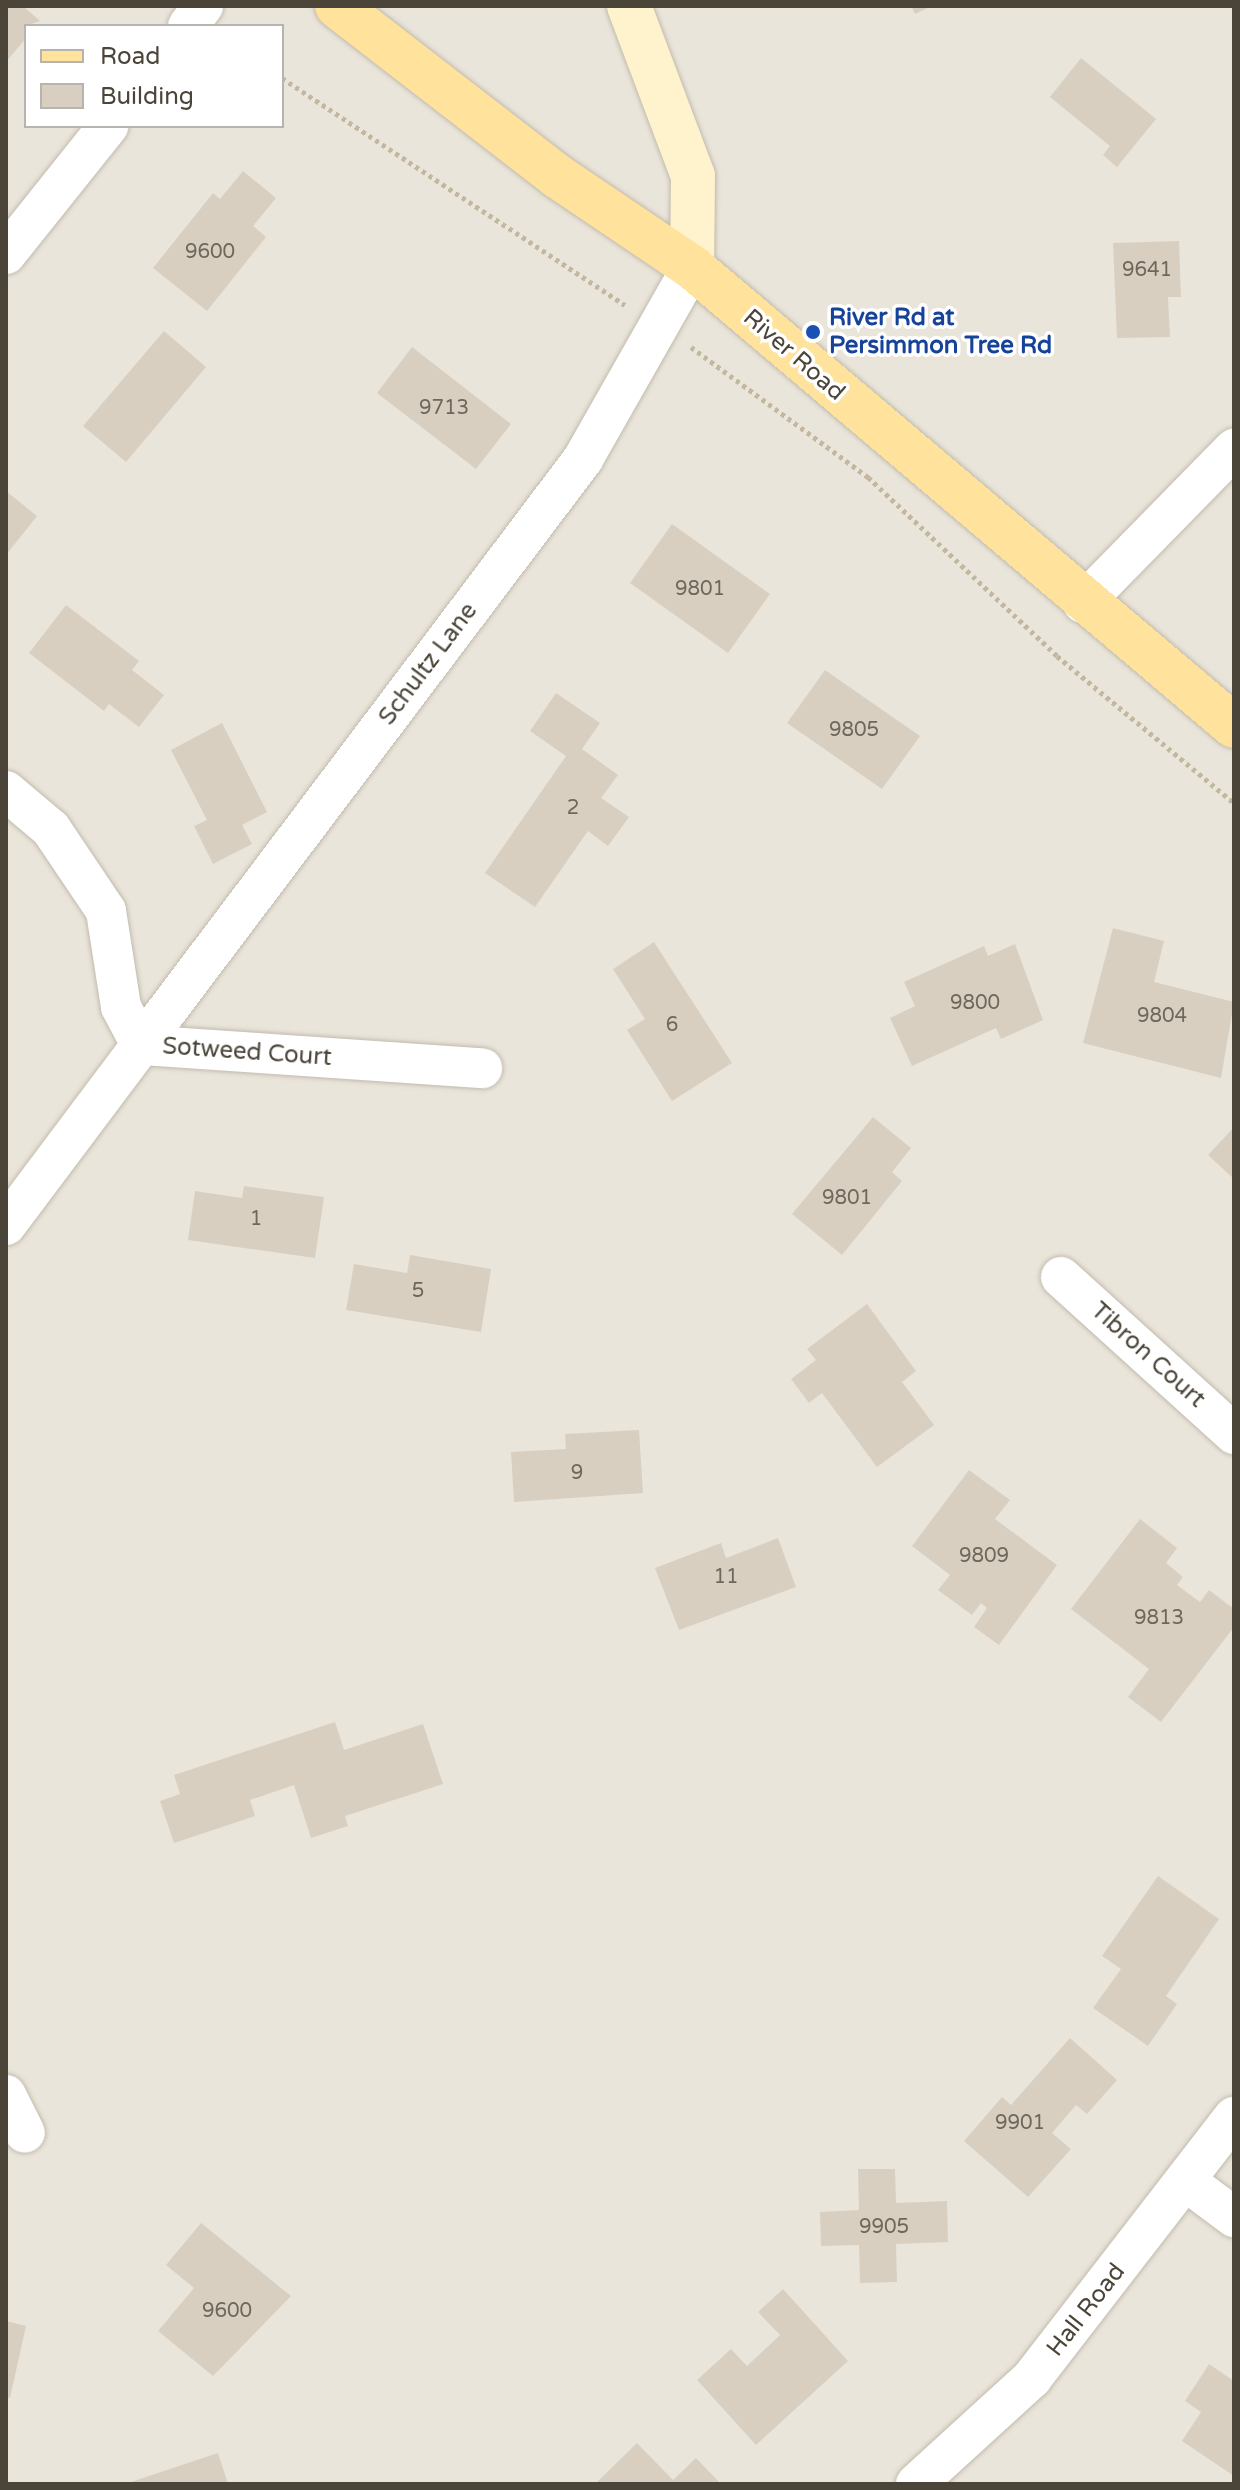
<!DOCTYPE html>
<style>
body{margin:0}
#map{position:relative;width:1240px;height:2490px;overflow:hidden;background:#f6f3ec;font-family:"Varela Round",sans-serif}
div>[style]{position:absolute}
.residential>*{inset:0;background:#eae5da}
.building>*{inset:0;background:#d8cfc1}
.path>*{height:5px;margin-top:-2.5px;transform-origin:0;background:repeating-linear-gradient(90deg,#c4b79f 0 4px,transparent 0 8px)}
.roads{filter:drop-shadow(0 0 2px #c2bbae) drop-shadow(0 0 2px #c2bbae)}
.minor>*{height:40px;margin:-20px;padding:0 20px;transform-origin:20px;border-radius:20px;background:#fff}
.secondary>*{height:44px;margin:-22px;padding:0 22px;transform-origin:22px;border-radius:22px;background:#fff3cd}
.primary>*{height:44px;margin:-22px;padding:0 22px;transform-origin:22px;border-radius:22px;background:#ffe39c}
.dots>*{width:22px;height:22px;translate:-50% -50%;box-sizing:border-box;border:4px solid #fff;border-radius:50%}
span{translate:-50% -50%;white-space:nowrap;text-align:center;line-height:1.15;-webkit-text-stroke:7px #fff;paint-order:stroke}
.number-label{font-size:20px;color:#6e675b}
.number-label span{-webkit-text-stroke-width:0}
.transit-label{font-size:24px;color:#164399;font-weight:700}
.left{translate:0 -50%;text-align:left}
.street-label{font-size:24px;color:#4b4439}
.frame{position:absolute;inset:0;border:8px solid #4b4439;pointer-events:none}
.legend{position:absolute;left:24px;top:24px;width:260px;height:104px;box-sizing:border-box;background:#fff;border:2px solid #b7b4b0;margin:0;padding:10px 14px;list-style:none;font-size:24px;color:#4b4439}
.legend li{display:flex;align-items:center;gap:16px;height:40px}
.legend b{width:40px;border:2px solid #b7b4b0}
</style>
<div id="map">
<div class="residential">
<i style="clip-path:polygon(evenodd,6px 6px,1234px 6px,1234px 2484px,6px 2484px,6px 6px,26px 26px,282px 26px,282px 126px,26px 126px,26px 26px)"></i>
</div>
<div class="building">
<i style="clip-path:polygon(6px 6px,23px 6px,40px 21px,26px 26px,26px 38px,6px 62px)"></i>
<i style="clip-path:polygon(911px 6px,932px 6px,915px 14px)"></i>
<i style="clip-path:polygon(1081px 58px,1156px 119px,1117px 167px,1103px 155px,1110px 146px,1050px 97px)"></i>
<i style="clip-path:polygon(243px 171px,276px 198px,253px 226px,266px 237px,207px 311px,153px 268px,213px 193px,220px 199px)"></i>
<i style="clip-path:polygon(1179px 241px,1181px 297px,1168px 297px,1170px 337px,1117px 338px,1113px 243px)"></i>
<i style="clip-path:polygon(164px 331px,206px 367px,126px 462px,83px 426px)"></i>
<i style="clip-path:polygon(412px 347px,511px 424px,476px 469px,377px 393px)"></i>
<i style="clip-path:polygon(6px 491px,37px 516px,6px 555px)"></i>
<i style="clip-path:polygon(672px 524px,770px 594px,728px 653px,630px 583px)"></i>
<i style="clip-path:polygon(66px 605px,139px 661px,132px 670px,164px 695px,139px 727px,109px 704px,104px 711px,29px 653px)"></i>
<i style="clip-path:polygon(825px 670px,920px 736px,882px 789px,787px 723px)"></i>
<i style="clip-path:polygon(556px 693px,600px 723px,582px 749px,618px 775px,601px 798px,629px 817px,608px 846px,588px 831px,535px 907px,485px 873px,566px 756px,530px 731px)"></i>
<i style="clip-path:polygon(222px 723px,267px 812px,242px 825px,252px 844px,213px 864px,194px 826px,207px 820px,171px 750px)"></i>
<i style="clip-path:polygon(1113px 928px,1164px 941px,1154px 982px,1234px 1002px,1221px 1078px,1083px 1043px)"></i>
<i style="clip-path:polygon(654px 942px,732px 1063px,672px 1101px,627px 1030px,645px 1019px,613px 969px)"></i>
<i style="clip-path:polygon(1015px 944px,1043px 1020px,1001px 1039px,996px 1028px,912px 1066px,890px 1018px,915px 1006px,904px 982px,984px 946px,988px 956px)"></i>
<i style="clip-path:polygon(873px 1117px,911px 1148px,892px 1172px,902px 1181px,842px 1255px,792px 1214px)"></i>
<i style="clip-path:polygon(1234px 1127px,1234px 1179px,1208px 1155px)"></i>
<i style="clip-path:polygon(244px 1186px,324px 1197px,315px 1258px,188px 1240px,195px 1191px,242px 1198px)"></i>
<i style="clip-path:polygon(410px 1255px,491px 1269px,481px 1332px,346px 1310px,354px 1264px,407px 1273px)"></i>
<i style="clip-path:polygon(867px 1304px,916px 1371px,902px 1382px,934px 1425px,877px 1467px,822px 1393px,809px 1403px,791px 1379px,816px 1360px,807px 1349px)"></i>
<i style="clip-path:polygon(639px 1430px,643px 1493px,514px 1502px,511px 1452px,566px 1449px,565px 1434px)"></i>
<i style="clip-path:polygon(969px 1470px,1010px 1500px,995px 1519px,1057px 1565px,999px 1645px,974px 1627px,987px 1608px,981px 1603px,972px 1615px,938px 1590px,950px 1575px,912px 1546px)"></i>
<i style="clip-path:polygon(1140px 1519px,1177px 1548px,1166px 1563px,1183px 1577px,1177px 1585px,1200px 1602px,1209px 1590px,1234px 1609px,1234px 1627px,1161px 1722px,1128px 1697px,1149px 1669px,1071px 1609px)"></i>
<i style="clip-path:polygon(778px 1538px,796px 1587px,679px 1630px,655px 1568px,721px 1543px,726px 1558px)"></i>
<i style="clip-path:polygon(335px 1722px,344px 1750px,423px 1724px,443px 1784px,345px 1816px,348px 1826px,311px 1838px,294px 1785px,250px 1800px,255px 1816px,174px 1843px,160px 1801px,180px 1794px,174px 1775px)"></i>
<i style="clip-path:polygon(1158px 1876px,1219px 1919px,1166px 1996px,1177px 2004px,1148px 2046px,1093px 2008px,1121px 1969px,1102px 1956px)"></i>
<i style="clip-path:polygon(1070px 2038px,1117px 2080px,1087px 2114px,1076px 2105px,1052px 2133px,1071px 2149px,1028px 2197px,964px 2141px,1002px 2097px,1011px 2105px)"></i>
<i style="clip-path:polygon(858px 2169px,895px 2169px,896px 2203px,947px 2201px,948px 2242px,896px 2244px,897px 2282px,860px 2283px,859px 2245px,821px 2246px,820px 2212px,859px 2210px)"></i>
<i style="clip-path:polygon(201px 2223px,291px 2296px,213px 2376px,158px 2331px,194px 2288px,166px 2265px)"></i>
<i style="clip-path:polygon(783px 2289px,848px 2361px,756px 2445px,697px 2380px,731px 2349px,747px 2366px,780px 2335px,758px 2312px)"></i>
<i style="clip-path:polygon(6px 2321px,26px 2326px,10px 2398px,6px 2397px)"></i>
<i style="clip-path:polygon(1209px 2364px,1234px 2381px,1234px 2476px,1182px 2441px,1201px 2412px,1185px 2401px)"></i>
<i style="clip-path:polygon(637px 2443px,673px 2480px,696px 2458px,721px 2484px,595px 2484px)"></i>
<i style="clip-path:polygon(218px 2453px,228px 2484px,128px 2484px,128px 2483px)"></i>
</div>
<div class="path">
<i style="left:282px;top:78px;width:411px;rotate:33.5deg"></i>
<i style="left:691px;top:347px;width:220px;rotate:36.3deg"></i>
<i style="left:868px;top:477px;width:260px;rotate:43.4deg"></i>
<i style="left:1057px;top:656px;width:230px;rotate:39.7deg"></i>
</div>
<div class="roads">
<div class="minor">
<i style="left:188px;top:26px;width:25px;rotate:-53deg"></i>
<i style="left:6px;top:254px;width:164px;rotate:-51.4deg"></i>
<i style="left:1083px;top:603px;width:216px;rotate:-45.6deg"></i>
<i style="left:6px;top:791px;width:59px;rotate:40.2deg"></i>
<i style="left:51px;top:829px;width:99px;rotate:56.1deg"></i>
<i style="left:106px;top:911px;width:97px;rotate:81.1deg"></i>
<i style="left:121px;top:1007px;width:43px;rotate:62.2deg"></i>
<i style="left:141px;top:1045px;width:734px;rotate:-52.97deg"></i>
<i style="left:583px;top:459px;width:221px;rotate:-60.4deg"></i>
<i style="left:6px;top:1225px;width:225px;rotate:-53.1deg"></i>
<i style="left:141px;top:1045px;width:342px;rotate:3.9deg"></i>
<i style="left:1061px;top:1277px;width:234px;rotate:42.2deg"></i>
<i style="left:6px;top:2095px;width:42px;rotate:63.4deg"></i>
<i style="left:1187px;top:2182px;width:59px;rotate:36.7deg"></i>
<i style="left:916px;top:2484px;width:157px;rotate:-42.4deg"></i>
<i style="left:1032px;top:2378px;width:330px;rotate:-52.3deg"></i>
</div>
<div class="secondary">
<i style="left:629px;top:6px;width:182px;rotate:69.4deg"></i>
<i style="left:693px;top:176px;width:91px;rotate:90.6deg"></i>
</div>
<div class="primary">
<i style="left:337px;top:6px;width:278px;rotate:37.7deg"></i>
<i style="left:557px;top:176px;width:163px;rotate:34deg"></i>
<i style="left:692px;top:267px;width:710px;rotate:40.26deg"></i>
</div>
</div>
<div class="dots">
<i style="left:813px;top:332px;background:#1a4fb4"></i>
</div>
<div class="number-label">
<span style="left:210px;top:252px">9600</span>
<span style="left:1147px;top:270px">9641</span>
<span style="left:444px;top:408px">9713</span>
<span style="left:700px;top:589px">9801</span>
<span style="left:854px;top:730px">9805</span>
<span style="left:573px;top:808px">2</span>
<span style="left:975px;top:1003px">9800</span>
<span style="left:1162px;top:1016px">9804</span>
<span style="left:672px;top:1025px">6</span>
<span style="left:847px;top:1198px">9801</span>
<span style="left:256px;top:1219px">1</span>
<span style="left:418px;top:1291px">5</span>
<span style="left:577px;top:1473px">9</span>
<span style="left:984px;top:1556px">9809</span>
<span style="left:726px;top:1577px">11</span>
<span style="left:1159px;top:1618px">9813</span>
<span style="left:1020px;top:2123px">9901</span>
<span style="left:884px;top:2227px">9905</span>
<span style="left:227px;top:2311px">9600</span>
</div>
<div class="transit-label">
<span class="left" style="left:829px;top:332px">River Rd at<br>Persimmon Tree Rd</span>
</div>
<div class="street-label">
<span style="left:794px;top:355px;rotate:41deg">River Road</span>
<span style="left:428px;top:664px;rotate:-53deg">Schultz Lane</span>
<span style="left:247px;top:1052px;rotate:4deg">Sotweed Court</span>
<span style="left:1148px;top:1355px;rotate:42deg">Tibron Court</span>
<span style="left:1086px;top:2310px;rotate:-52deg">Hall Road</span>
</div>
<div class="frame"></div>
<ul class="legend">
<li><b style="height:10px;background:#ffe39c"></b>Road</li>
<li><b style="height:22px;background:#d8cfc1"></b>Building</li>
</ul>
</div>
